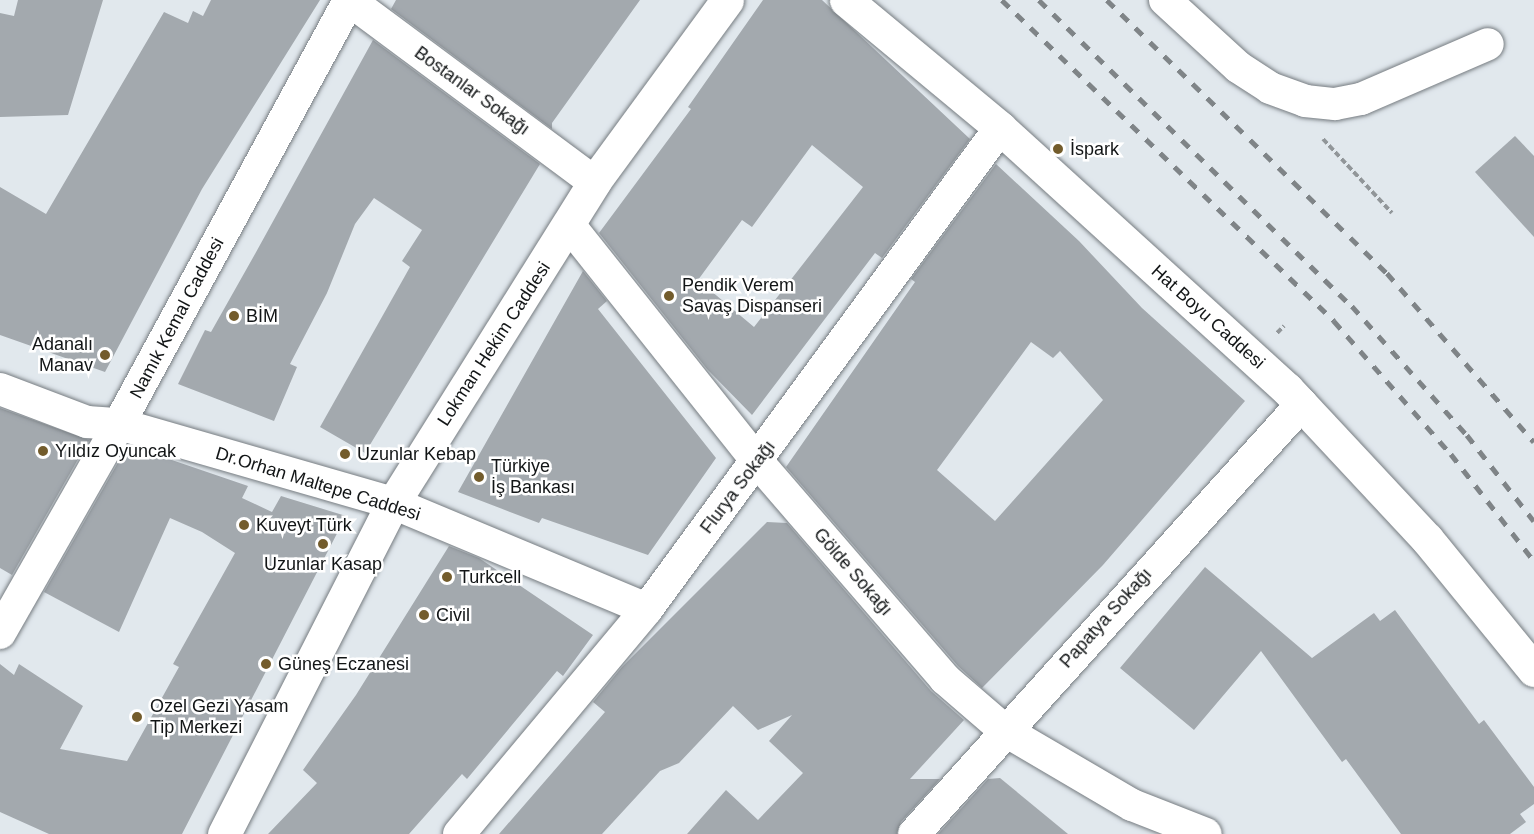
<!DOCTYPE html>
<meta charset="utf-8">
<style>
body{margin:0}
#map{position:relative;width:1534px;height:834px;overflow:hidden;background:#e1e8ed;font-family:Arial,sans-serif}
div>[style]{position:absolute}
.building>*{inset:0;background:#a3a9ae}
.path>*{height:4px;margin-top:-2px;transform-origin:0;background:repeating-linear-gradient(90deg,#919699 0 6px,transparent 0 9px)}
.roads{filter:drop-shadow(0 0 2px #767c81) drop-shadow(0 0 2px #767c81)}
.street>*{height:32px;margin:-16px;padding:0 16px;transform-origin:16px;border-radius:16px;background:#fff}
.secondary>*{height:33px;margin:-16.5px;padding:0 16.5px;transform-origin:16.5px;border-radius:16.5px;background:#fff}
.rail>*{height:4.5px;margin-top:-2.25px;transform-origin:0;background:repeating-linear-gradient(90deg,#7f8487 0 10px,transparent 0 20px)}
.dots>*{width:16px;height:16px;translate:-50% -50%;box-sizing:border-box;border:3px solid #fff;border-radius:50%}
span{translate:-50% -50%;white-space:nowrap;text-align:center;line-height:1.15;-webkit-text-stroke:5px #fff;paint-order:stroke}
.street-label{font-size:18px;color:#121516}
.poi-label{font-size:18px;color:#121516}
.left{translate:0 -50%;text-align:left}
.right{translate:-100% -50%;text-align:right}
</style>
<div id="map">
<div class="building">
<i style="clip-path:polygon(18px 0,103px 0,68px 115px,0 117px,0 13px,14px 16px)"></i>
<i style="clip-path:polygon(211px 0,320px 0,202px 189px,105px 372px,0 335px,0 187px,46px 214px,164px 12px,188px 23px,193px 11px,203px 16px)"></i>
<i style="clip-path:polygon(396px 0,640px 0,552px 123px,552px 129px,391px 9px)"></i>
<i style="clip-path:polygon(evenodd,763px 0,822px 0,970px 139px,882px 258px,875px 253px,752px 415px,707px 369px,599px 233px,691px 109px,688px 107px,763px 0,812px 145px,863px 187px,754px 327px,698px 280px,742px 220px,752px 227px,812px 145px)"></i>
<i style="clip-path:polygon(373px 40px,540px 164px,365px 453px,320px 427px,410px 267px,402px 261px,422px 230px,374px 198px,355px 224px,327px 293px,290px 364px,297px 367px,274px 421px,178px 384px,205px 330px,211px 332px,255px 254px)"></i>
<i style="clip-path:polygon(1515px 136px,1534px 156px,1534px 237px,1475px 172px)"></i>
<i style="clip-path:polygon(evenodd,996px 164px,1079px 241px,1142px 308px,1245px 401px,1103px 565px,982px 688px,958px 666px,786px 467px,915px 282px,911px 279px,996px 164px,1031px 342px,1053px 358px,1060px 351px,1103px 400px,995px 521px,937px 470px,1031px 342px)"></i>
<i style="clip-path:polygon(583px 271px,607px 301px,598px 309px,716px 458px,648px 555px,542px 518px,539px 523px,458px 492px)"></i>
<i style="clip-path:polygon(0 408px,89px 440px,12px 575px,0 568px)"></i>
<i style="clip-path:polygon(128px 445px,248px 486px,242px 498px,272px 512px,281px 496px,346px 516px,182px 834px,49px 834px,0 812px,0 664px,14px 675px,19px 664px,83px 706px,60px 749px,127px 761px,179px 667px,173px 664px,235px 553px,202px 532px,170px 518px,119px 632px,44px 592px)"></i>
<i style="clip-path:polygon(767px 522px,787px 523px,931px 691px,964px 720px,910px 779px,940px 779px,901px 822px,897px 834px,687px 834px,726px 790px,758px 820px,803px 773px,769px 741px,792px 715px,758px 730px,733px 706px,679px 763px,660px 771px,602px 834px,499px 834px,605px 712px,593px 702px,622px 667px)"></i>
<i style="clip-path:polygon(449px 546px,479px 558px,593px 635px,563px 676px,557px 671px,467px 779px,462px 774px,409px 834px,268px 834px,317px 783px,303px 770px,356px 695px)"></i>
<i style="clip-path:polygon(1205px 567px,1312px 658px,1374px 613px,1380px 621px,1395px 610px,1479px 724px,1484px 720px,1534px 787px,1534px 804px,1520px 814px,1526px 822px,1510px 834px,1401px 834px,1346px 759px,1342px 762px,1261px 651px,1194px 730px,1120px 668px)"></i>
<i style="clip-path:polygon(1000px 778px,1068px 834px,938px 834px,988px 779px)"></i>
</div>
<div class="path">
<i style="left:1323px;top:139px;width:101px;rotate:47deg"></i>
<i style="left:1277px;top:333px;width:10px;rotate:-45deg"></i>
</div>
<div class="roads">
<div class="street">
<i style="left:349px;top:0;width:305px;rotate:36.6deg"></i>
<i style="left:1165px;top:0;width:99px;rotate:42.5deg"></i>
<i style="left:1238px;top:67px;width:38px;rotate:33deg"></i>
<i style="left:1270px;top:88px;width:37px;rotate:20deg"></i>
<i style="left:1305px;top:101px;width:30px;rotate:6deg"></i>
<i style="left:1335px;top:104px;width:26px;rotate:-11deg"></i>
<i style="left:1361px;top:99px;width:138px;rotate:-23.4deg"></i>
<i style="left:570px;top:226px;width:300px;rotate:51.5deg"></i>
<i style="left:757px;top:461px;width:288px;rotate:49.2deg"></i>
<i style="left:945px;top:679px;width:78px;rotate:40.8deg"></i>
<i style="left:1004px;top:730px;width:148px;rotate:30.4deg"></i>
<i style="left:1132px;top:805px;width:79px;rotate:21.4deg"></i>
<i style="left:0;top:389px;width:93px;rotate:20.8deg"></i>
<i style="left:87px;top:422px;width:32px;rotate:4deg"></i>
<i style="left:119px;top:424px;width:285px;rotate:16.1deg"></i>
<i style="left:393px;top:503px;width:275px;rotate:22.7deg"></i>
<i style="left:0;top:633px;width:241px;rotate:-60.3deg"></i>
<i style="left:119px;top:424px;width:482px;rotate:-61.5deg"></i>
<i style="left:459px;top:834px;width:293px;rotate:-50.1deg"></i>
<i style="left:647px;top:609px;width:597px;rotate:-53.73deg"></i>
<i style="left:914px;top:834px;width:579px;rotate:-47.94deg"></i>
</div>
<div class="secondary">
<i style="left:846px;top:0;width:200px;rotate:39.7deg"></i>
<i style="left:1000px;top:128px;width:388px;rotate:42.3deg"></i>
<i style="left:1287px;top:389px;width:205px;rotate:47deg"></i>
<i style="left:1427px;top:539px;width:169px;rotate:50.8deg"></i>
<i style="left:224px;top:834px;width:372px;rotate:-63deg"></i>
<i style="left:393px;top:503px;width:379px;rotate:-57.9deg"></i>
<i style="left:594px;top:182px;width:225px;rotate:-53.8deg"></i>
</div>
</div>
<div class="rail">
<i style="left:1002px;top:0;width:462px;rotate:44deg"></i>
<i style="left:1334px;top:321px;width:177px;rotate:48.7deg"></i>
<i style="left:1451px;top:454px;width:135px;rotate:52.2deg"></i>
<i style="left:1039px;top:0;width:438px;rotate:44.4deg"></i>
<i style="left:1352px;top:306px;width:173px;rotate:48.3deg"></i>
<i style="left:1467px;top:435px;width:109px;rotate:52.1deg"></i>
<i style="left:1107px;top:0;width:391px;rotate:44.3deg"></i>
<i style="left:1387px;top:273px;width:224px;rotate:49deg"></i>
</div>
<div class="dots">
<i style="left:1058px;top:149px;background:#735c2c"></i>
<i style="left:669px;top:296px;background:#735c2c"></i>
<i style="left:234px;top:316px;background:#735c2c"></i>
<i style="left:105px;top:355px;background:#735c2c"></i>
<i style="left:43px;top:451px;background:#735c2c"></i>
<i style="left:345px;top:454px;background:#735c2c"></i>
<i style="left:479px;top:477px;background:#735c2c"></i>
<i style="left:244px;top:525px;background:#735c2c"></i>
<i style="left:323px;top:544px;background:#735c2c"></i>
<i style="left:447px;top:577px;background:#735c2c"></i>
<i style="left:424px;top:615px;background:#735c2c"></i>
<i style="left:266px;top:664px;background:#735c2c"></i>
<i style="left:137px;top:717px;background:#735c2c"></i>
</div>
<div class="street-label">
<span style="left:472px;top:91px;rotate:36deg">Bostanlar Sokağı</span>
<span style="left:1208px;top:317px;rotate:42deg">Hat Boyu Caddesi</span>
<span style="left:177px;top:318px;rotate:-62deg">Namık Kemal Caddesi</span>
<span style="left:494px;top:344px;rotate:-57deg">Lokman Hekim Caddesi</span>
<span style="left:318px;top:484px;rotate:17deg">Dr.Orhan Maltepe Caddesi</span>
<span style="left:738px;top:487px;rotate:-53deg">Flurya Sokağı</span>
<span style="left:853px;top:572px;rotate:49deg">Gölde Sokağı</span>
<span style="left:1106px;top:618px;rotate:-48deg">Papatya Sokağı</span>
</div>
<div class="poi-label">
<span class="left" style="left:1070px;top:149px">İspark</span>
<span class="left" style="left:682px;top:296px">Pendik Verem<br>Savaş Dispanseri</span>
<span class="left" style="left:246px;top:316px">BİM</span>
<span class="right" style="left:93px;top:355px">Adanalı<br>Manav</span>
<span class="left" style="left:55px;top:451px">Yıldız Oyuncak</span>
<span class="left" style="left:357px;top:454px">Uzunlar Kebap</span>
<span class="left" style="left:491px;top:477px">Türkiye<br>İş Bankası</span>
<span class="left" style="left:256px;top:525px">Kuveyt Türk</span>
<span style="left:323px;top:564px">Uzunlar Kasap</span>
<span class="left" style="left:459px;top:577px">Turkcell</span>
<span class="left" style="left:436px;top:615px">Civil</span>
<span class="left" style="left:278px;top:664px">Güneş Eczanesi</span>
<span class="left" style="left:150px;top:717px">Ozel Gezi Yasam<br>Tip Merkezi</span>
</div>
</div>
